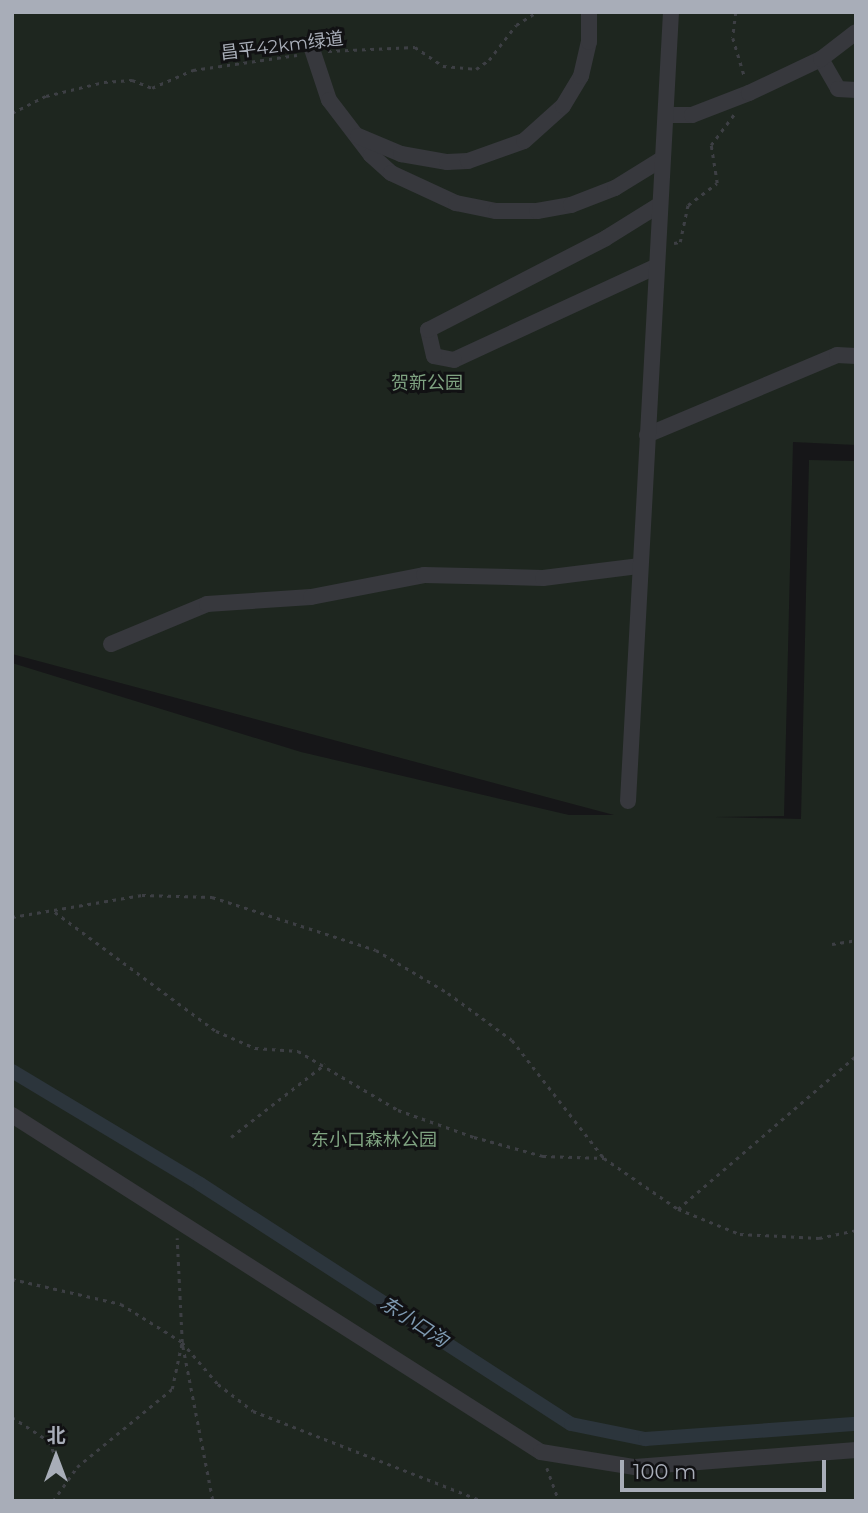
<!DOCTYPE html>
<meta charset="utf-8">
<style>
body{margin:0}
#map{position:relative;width:868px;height:1513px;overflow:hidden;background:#161618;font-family:Montserrat,"Noto Sans SC",sans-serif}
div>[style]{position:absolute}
.green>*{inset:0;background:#1e261f}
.canal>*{height:14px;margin:-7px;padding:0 7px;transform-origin:7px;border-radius:7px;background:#2c353c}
.path>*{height:2.5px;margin-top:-1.25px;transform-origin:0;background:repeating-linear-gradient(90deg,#3d3f44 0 3.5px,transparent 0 8.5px)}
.minor>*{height:16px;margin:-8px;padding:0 8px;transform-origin:8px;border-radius:8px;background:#37383d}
span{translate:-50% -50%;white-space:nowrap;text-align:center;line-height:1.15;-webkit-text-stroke:6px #111113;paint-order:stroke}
.street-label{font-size:18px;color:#a8adb8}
.park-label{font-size:18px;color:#7fa381}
.water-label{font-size:19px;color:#7f9bb3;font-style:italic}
.frame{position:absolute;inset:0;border:14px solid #a8adb8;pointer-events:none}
.north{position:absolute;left:21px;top:1422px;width:70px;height:70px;-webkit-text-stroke:5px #111113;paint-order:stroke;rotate:0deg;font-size:19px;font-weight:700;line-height:28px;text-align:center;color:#a8adb8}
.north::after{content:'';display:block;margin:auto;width:24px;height:32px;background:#a8adb8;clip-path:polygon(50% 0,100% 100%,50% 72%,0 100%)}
.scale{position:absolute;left:620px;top:1460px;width:206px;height:32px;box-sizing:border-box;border:4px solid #a8adb8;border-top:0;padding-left:9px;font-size:21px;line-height:24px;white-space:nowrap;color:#a8adb8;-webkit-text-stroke:5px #111113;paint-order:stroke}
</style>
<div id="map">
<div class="green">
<i style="clip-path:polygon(12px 12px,856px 12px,856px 445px,793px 442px,784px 816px,715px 817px,801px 819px,809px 460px,856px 461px,856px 1501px,12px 1501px,12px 663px,301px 752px,569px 815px,614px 815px,12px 654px)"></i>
</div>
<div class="canal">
<i style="left:12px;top:1071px;width:219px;rotate:31deg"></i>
<i style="left:200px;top:1184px;width:442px;rotate:32.9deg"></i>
<i style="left:571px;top:1424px;width:76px;rotate:11.5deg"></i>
<i style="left:645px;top:1439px;width:212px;rotate:-4.1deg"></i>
</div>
<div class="path">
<i style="left:736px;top:12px;width:26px;rotate:97deg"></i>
<i style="left:733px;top:38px;width:42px;rotate:73.3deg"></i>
<i style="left:328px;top:51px;width:87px;rotate:-2.6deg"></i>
<i style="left:415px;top:47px;width:34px;rotate:34deg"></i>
<i style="left:443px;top:66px;width:33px;rotate:5deg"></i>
<i style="left:476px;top:69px;width:16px;rotate:-35deg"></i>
<i style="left:489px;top:60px;width:44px;rotate:-52.4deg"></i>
<i style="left:516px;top:25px;width:25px;rotate:-32deg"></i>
<i style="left:12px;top:113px;width:38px;rotate:-27deg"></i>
<i style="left:46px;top:96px;width:60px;rotate:-13.6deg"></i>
<i style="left:104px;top:82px;width:28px;rotate:-4deg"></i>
<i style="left:132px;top:80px;width:22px;rotate:22deg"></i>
<i style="left:152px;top:88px;width:45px;rotate:-23.7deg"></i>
<i style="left:193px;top:70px;width:105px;rotate:-8.2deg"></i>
<i style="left:674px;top:243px;width:6px;rotate:-9deg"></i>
<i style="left:680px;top:242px;width:38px;rotate:-78deg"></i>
<i style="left:688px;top:205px;width:36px;rotate:-37deg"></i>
<i style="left:717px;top:183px;width:38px;rotate:-99deg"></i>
<i style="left:711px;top:145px;width:39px;rotate:-53deg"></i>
<i style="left:55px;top:912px;width:200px;rotate:36.5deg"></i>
<i style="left:216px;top:1031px;width:43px;rotate:23.6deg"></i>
<i style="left:255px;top:1048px;width:43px;rotate:4deg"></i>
<i style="left:298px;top:1051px;width:116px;rotate:30.5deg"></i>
<i style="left:398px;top:1110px;width:81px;rotate:19.6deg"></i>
<i style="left:474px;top:1137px;width:72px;rotate:15.4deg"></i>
<i style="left:543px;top:1156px;width:61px;rotate:1.9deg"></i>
<i style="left:12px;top:917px;width:132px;rotate:-9.6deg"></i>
<i style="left:142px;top:895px;width:70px;rotate:1.6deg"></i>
<i style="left:212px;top:897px;width:172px;rotate:17.9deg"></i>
<i style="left:376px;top:950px;width:84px;rotate:30.8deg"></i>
<i style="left:448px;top:993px;width:79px;rotate:36.3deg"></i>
<i style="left:512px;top:1040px;width:150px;rotate:52.1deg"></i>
<i style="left:604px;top:1158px;width:90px;rotate:34.6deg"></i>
<i style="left:678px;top:1209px;width:67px;rotate:22deg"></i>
<i style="left:740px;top:1234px;width:79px;rotate:2.9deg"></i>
<i style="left:819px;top:1238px;width:38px;rotate:-12deg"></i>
<i style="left:832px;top:944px;width:24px;rotate:-9deg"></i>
<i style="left:231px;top:1137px;width:119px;rotate:-37.8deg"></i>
<i style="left:678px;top:1209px;width:235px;rotate:-40.7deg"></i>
<i style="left:12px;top:1279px;width:112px;rotate:12.9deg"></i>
<i style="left:121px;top:1304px;width:72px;rotate:31.9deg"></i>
<i style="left:182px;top:1342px;width:55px;rotate:49.4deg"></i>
<i style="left:218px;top:1384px;width:44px;rotate:37.6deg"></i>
<i style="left:253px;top:1411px;width:247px;rotate:21.4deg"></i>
<i style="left:183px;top:1346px;width:158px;rotate:79deg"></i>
<i style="left:12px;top:1417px;width:44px;rotate:33deg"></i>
<i style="left:49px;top:1441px;width:43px;rotate:66.4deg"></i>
<i style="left:547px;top:1468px;width:35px;rotate:70deg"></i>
<i style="left:53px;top:1501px;width:42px;rotate:-54.8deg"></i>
<i style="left:77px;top:1467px;width:123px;rotate:-39.4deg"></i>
<i style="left:172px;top:1389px;width:48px;rotate:-78deg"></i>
<i style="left:182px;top:1342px;width:104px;rotate:-92.8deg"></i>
</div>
<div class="minor">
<i style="left:310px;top:43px;width:60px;rotate:71.6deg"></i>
<i style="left:329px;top:100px;width:69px;rotate:52.6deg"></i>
<i style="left:371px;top:155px;width:27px;rotate:42deg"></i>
<i style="left:391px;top:173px;width:72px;rotate:24.8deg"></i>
<i style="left:456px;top:203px;width:41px;rotate:11.3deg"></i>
<i style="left:496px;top:211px;width:41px"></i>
<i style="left:537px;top:211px;width:35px;rotate:-10deg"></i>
<i style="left:571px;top:205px;width:47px;rotate:-21.1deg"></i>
<i style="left:615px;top:188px;width:55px;rotate:-31.7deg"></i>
<i style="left:821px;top:59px;width:34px;rotate:60deg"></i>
<i style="left:838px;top:89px;width:18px;rotate:3deg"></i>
<i style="left:666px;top:115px;width:26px"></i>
<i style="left:692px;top:115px;width:61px;rotate:-21.1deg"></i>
<i style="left:749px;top:93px;width:80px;rotate:-25.3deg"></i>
<i style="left:821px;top:59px;width:44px;rotate:-37.6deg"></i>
<i style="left:358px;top:136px;width:47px;rotate:22.7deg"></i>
<i style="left:401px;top:154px;width:47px;rotate:9.9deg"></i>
<i style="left:447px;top:162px;width:21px;rotate:-3deg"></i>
<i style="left:468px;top:161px;width:59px;rotate:-19.7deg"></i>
<i style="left:524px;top:141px;width:52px;rotate:-41.9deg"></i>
<i style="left:563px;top:106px;width:35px;rotate:-59deg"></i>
<i style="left:581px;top:76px;width:35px;rotate:-77deg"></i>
<i style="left:589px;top:42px;width:30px;rotate:-90deg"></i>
<i style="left:655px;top:267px;width:221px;rotate:155.2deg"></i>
<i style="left:454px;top:360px;width:20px;rotate:-169deg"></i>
<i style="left:434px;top:356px;width:27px;rotate:-103deg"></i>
<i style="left:428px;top:330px;width:200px;rotate:-27.3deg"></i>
<i style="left:606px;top:238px;width:62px;rotate:-31.9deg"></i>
<i style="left:647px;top:435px;width:206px;rotate:-22.8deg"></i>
<i style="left:837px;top:355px;width:19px;rotate:3deg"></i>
<i style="left:111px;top:644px;width:104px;rotate:-22.6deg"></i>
<i style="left:207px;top:604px;width:104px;rotate:-3.9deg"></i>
<i style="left:311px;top:597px;width:115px;rotate:-11deg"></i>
<i style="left:424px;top:575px;width:119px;rotate:1.4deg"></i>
<i style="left:543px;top:578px;width:98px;rotate:-7.1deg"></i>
<i style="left:628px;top:801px;width:790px;rotate:-86.88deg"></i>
<i style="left:12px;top:1115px;width:627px;rotate:32.5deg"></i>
<i style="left:541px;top:1452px;width:95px;rotate:9.1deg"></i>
<i style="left:635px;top:1467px;width:222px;rotate:-4.4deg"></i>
</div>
<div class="street-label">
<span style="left:282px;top:46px;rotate:-7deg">昌平42km绿道</span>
</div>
<div class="park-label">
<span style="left:427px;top:383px">贺新公园</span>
<span style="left:374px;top:1140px">东小口森林公园</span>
</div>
<div class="water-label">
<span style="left:414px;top:1322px;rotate:33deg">东小口沟</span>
</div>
<div class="frame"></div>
<div class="north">北</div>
<div class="scale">100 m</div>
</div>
